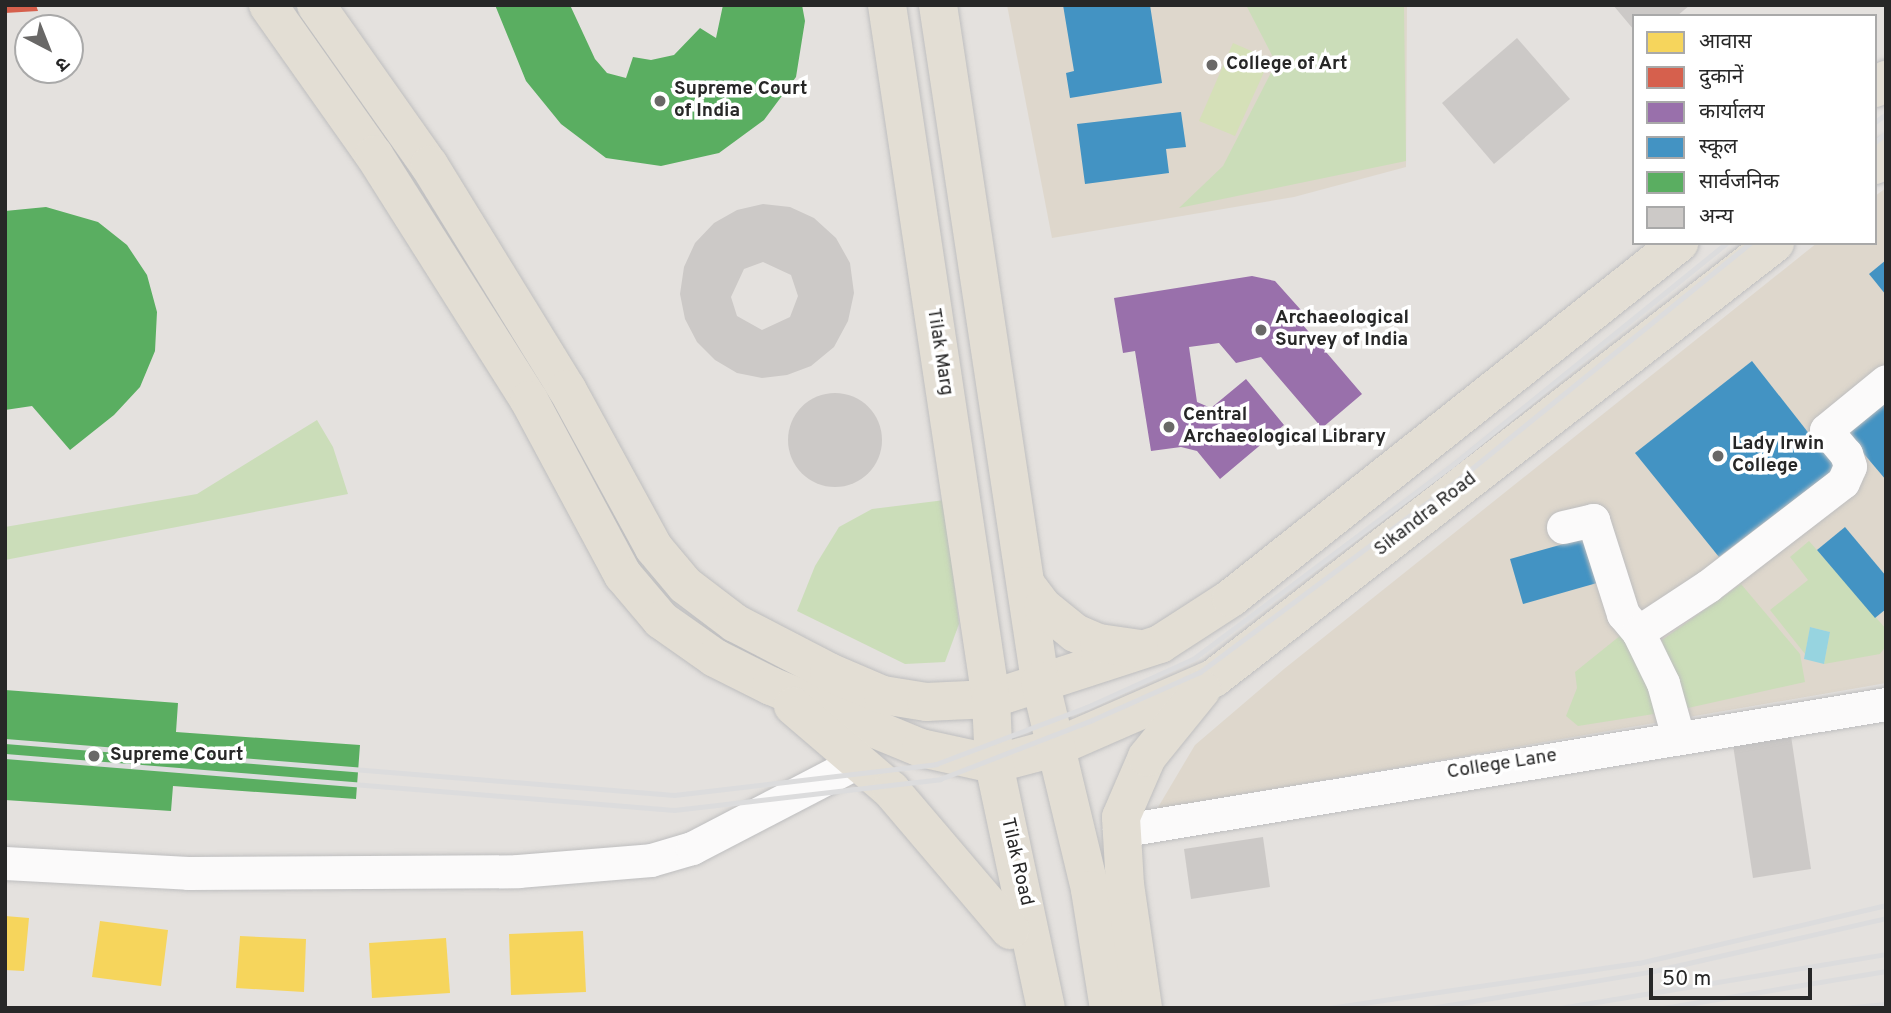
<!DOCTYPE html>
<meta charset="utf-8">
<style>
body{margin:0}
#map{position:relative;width:1891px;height:1013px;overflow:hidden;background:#e4e1de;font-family:Overpass,"Noto Sans Devanagari",sans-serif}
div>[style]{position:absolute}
.education>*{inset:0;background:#ded7cc}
.green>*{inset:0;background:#cbddb9}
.pitch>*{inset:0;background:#d5e0b8}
.water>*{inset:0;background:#97d4e0}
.homes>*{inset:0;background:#f6d55c}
.shops>*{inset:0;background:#d6604d}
.offices>*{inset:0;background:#9970ab}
.schools>*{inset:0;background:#4393c3}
.public>*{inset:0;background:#5aae61}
.building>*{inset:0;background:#ccc9c7}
.round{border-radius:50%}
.roads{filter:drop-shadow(0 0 2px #bebebf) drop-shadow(0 0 2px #bebebf)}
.minor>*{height:33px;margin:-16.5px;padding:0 16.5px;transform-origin:16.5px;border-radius:16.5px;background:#fbfafa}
.major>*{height:38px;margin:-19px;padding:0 19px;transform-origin:19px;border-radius:19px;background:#e3ded4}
.rail>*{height:5px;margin:-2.5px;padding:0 2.5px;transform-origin:2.5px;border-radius:2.5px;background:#dcdcdd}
.dots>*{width:19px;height:19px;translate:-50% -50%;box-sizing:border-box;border:4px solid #fff;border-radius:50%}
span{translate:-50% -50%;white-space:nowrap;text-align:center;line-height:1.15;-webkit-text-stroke:7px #fff;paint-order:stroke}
.poi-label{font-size:19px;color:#272727;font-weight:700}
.left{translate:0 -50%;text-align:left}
.street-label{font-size:19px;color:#272727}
.frame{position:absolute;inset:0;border:7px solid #272727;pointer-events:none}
.legend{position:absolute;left:1632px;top:14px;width:245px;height:231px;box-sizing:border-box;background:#fff;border:2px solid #a9a9a9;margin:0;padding:9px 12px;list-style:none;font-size:21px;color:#272727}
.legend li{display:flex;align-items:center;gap:14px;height:35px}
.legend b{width:35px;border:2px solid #a9a9a9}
.north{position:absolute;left:14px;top:14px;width:70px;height:70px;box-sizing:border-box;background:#fff;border:2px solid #a9a9a9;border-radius:50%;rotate:138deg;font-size:19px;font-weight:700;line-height:28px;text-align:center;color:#272727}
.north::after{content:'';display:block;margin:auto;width:24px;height:32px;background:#696867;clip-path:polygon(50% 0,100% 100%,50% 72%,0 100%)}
.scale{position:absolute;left:1649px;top:968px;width:163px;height:32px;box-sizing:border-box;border:4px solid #272727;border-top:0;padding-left:9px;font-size:21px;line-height:24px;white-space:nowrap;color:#272727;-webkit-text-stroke:5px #fff;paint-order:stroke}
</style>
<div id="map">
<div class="education">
<i style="clip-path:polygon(1007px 5px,1407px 5px,1406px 167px,1294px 197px,1052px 238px)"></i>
<i style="clip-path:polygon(1886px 188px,1886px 683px,1157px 809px,1195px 745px,1284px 669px,1817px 243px,1875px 243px,1875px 196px)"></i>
</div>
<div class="green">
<i style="clip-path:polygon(1246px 5px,1404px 5px,1406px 161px,1179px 208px,1223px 166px,1276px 63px)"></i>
<i style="clip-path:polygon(317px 420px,333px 447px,348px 494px,5px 560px,5px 527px,197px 494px)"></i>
<i style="clip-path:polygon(945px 500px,959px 624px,945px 662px,905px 664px,797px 611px,815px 566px,839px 527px,872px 509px)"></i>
<i style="clip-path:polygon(1809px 541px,1886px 629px,1886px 646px,1880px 654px,1824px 664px,1830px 632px,1810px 627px,1805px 654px,1770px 610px,1808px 580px,1790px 557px)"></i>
<i style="clip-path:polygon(1741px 584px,1800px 654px,1805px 682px,1679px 710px,1662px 640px)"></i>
<i style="clip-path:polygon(1626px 631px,1654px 686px,1654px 714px,1578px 726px,1566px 716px,1577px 688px,1575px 672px)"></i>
</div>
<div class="pitch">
<i style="clip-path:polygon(1233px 43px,1270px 59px,1235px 136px,1199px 121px)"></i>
</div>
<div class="water">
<i style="clip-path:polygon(1810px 627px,1830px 632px,1824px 664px,1804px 659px)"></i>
</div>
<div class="homes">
<i style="clip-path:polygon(5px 916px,29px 918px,24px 971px,5px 970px)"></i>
<i style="clip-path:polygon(100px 921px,168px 930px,161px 986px,92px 977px)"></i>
<i style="clip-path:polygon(583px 931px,586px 992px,511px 995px,509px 934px)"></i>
<i style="clip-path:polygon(240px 936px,306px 939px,304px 992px,236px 988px)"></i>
<i style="clip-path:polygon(446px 938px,450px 993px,372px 998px,369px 943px)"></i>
</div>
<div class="shops">
<i style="clip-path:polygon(5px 5px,36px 5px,38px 11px,5px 13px)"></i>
</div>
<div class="offices">
<i style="clip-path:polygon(1252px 276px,1275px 281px,1309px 319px,1302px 324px,1362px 394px,1322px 428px,1261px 357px,1236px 363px,1219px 343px,1189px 347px,1197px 402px,1211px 408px,1246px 379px,1284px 425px,1220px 479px,1197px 451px,1181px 447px,1151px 451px,1135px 351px,1123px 353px,1114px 298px)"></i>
</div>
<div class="schools">
<i style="clip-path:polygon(1063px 5px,1150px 5px,1162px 83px,1070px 98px,1066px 73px,1074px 71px)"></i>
<i style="clip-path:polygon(1181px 112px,1186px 147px,1166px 149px,1169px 173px,1085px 184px,1077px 124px)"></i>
<i style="clip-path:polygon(1886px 260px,1886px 295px,1869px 274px)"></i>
<i style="clip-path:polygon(1752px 361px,1836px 468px,1719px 557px,1635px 453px)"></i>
<i style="clip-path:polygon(1886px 392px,1886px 480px,1842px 428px)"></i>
<i style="clip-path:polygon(1845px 527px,1886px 576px,1886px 609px,1875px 618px,1817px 550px)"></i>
<i style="clip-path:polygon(1592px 536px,1604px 581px,1523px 604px,1510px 559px)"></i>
</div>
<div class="public">
<i style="clip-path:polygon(495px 5px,570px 5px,595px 59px,607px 73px,626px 78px,633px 57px,651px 60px,674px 55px,700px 28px,716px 38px,723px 5px,802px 5px,805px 21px,796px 77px,764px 120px,719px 153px,661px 166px,606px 158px,561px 124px,526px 81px)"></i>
<i style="clip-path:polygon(46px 207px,98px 222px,127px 245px,147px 275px,157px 312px,155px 351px,140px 387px,114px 415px,70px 450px,32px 406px,5px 410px,5px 211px)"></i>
<i style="clip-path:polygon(5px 690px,178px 703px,176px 732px,360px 745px,356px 799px,173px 786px,171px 811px,5px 800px)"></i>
</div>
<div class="building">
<i style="clip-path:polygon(1613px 5px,1690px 5px,1677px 16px,1634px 16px,1634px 30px)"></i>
<i style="clip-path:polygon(1517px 38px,1570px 99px,1494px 164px,1442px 103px)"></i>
<i style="clip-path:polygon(evenodd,763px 204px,790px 207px,814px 218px,836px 238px,850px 263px,854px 293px,848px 321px,834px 347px,811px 366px,787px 375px,762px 378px,737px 373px,715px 360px,697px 342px,685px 319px,680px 294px,684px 267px,695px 243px,714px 223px,737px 210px,763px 204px,763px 262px,791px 275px,798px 296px,790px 317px,762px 330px,737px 316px,731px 297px,744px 269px,763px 262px)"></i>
<i class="round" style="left:788px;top:393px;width:94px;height:94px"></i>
<i style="clip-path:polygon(1791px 736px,1811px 869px,1753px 878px,1733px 745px)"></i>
<i style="clip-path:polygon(1263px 837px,1270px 887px,1191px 899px,1184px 849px)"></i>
</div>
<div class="roads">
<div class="minor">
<i style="left:1563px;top:527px;width:31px;rotate:-13deg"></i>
<i style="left:1593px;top:520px;width:99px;rotate:72.3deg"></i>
<i style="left:1623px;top:614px;width:23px;rotate:50deg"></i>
<i style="left:1678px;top:737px;width:56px;rotate:-105.5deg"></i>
<i style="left:1663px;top:683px;width:57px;rotate:-116.1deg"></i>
<i style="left:1638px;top:632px;width:84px;rotate:-33.3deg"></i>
<i style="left:1708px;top:586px;width:170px;rotate:-37.6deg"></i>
<i style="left:1843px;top:482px;width:17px;rotate:-66deg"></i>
<i style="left:1850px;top:466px;width:13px;rotate:-108deg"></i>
<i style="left:1846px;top:454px;width:31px;rotate:-130deg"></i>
<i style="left:1826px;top:430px;width:77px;rotate:-39.2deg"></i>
<i style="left:1119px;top:831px;width:777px;rotate:-9.4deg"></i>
<i style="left:5px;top:863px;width:183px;rotate:3.1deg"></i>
<i style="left:188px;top:873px;width:330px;rotate:-0.3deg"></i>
<i style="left:518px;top:871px;width:133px;rotate:-4.7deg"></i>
<i style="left:651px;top:860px;width:43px;rotate:-16.3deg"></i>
<i style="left:692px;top:848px;width:186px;rotate:-27.5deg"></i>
</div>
<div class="major">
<i style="left:268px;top:5px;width:184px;rotate:54.8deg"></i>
<i style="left:374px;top:155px;width:290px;rotate:57.7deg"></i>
<i style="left:529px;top:400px;width:199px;rotate:61.8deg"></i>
<i style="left:623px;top:575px;width:59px;rotate:49.8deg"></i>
<i style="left:661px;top:620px;width:66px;rotate:35.1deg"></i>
<i style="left:715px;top:658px;width:63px;rotate:26.6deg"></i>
<i style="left:771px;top:686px;width:162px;rotate:22.5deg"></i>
<i style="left:921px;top:748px;width:75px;rotate:12.4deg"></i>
<i style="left:994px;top:764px;width:62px;rotate:-14.9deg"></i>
<i style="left:1054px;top:748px;width:175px;rotate:-23.6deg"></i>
<i style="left:1214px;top:678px;width:710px;rotate:-37.79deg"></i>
<i style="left:316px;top:5px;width:196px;rotate:54.8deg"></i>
<i style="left:429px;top:165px;width:263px;rotate:58.4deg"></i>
<i style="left:567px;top:389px;width:181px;rotate:61.3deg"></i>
<i style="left:654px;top:548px;width:48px;rotate:50deg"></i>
<i style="left:685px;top:585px;width:63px;rotate:37.2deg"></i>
<i style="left:735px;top:623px;width:106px;rotate:27.5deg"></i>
<i style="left:829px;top:672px;width:59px;rotate:23.1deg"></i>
<i style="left:883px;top:695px;width:44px;rotate:9.2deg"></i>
<i style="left:926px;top:702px;width:65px;rotate:-2.6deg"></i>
<i style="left:991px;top:699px;width:178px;rotate:-18deg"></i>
<i style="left:1160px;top:644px;width:85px;rotate:-32.9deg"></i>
<i style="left:1231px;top:598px;width:572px;rotate:-38.39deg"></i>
<i style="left:887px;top:5px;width:702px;rotate:81.48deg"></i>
<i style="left:991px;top:699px;width:65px;rotate:87.4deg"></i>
<i style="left:994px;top:764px;width:249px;rotate:78deg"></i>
<i style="left:938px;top:5px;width:684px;rotate:81.42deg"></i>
<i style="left:1040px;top:681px;width:215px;rotate:76.5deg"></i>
<i style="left:1090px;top:890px;width:120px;rotate:80.9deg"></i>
<i style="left:1875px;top:88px;width:14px;rotate:-36deg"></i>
<i style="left:1875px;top:165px;width:14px;rotate:-36deg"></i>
<i style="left:1027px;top:586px;width:26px;rotate:53deg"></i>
<i style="left:1043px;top:607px;width:41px;rotate:39.1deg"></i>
<i style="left:1075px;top:633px;width:26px;rotate:23deg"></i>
<i style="left:1099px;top:643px;width:40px;rotate:8.5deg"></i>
<i style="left:793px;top:706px;width:129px;rotate:40.6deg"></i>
<i style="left:891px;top:790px;width:184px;rotate:49.6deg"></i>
<i style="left:1143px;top:1008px;width:124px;rotate:-98.3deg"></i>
<i style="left:1125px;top:885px;width:68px;rotate:-93.4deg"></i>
<i style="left:1121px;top:817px;width:65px;rotate:-66.6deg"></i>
<i style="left:1147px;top:757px;width:87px;rotate:-51deg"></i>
</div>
</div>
<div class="rail">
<i style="left:1875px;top:122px;width:14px;rotate:-36deg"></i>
<i style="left:1875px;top:142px;width:14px;rotate:-39deg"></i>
<i style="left:5px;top:741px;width:671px;rotate:4.61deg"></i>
<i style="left:674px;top:795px;width:264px;rotate:-6.7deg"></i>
<i style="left:936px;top:764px;width:161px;rotate:-20.7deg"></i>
<i style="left:1087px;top:707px;width:116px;rotate:-24.4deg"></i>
<i style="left:1193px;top:659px;width:322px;rotate:-36.8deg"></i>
<i style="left:1451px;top:466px;width:354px;rotate:-39deg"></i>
<i style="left:5px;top:756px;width:671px;rotate:4.61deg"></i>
<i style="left:674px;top:810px;width:268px;rotate:-6.6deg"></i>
<i style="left:940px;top:779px;width:163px;rotate:-21.2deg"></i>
<i style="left:1092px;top:720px;width:118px;rotate:-24deg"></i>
<i style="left:1200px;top:672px;width:324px;rotate:-36.7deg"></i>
<i style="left:1460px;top:478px;width:373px;rotate:-39deg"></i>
<i style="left:1329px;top:1008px;width:313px;rotate:-8.3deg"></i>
<i style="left:1639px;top:963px;width:254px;rotate:-13.2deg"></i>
<i style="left:1431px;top:1008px;width:221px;rotate:-9.4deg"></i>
<i style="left:1649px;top:972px;width:243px;rotate:-12.8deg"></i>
<i style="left:1560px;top:1008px;width:330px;rotate:-9.4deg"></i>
<i style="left:1663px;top:1008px;width:226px;rotate:-9.4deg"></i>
<i style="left:1843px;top:1008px;width:43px;rotate:-5.3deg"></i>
</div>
<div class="dots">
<i style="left:1212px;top:65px;background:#696867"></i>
<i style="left:660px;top:101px;background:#696867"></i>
<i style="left:1261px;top:330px;background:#696867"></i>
<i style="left:1169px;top:427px;background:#696867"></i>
<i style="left:1718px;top:456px;background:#696867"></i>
<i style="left:94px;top:756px;background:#696867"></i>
</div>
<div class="poi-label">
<span class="left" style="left:1226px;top:65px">College of Art</span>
<span class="left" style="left:674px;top:101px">Supreme Court<br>of India</span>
<span class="left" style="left:1275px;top:330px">Archaeological<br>Survey of India</span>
<span class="left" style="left:1183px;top:427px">Central<br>Archaeological Library</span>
<span class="left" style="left:1732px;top:456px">Lady Irwin<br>College</span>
<span class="left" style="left:110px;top:756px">Supreme Court</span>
</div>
<div class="street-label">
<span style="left:939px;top:352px;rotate:81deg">Tilak Marg</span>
<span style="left:1426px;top:515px;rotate:-38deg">Sikandra Road</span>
<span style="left:1502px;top:765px;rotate:-9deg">College Lane</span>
<span style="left:1016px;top:862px;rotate:77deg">Tilak Road</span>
</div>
<div class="frame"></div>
<ul class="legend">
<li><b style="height:19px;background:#f6d55c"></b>आवास</li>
<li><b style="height:19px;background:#d6604d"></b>दुकानें</li>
<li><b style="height:19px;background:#9970ab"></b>कार्यालय</li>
<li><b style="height:19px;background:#4393c3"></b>स्कूल</li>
<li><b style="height:19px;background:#5aae61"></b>सार्वजनिक</li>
<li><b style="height:19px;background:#ccc9c7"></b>अन्य</li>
</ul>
<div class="north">उ</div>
<div class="scale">50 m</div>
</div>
